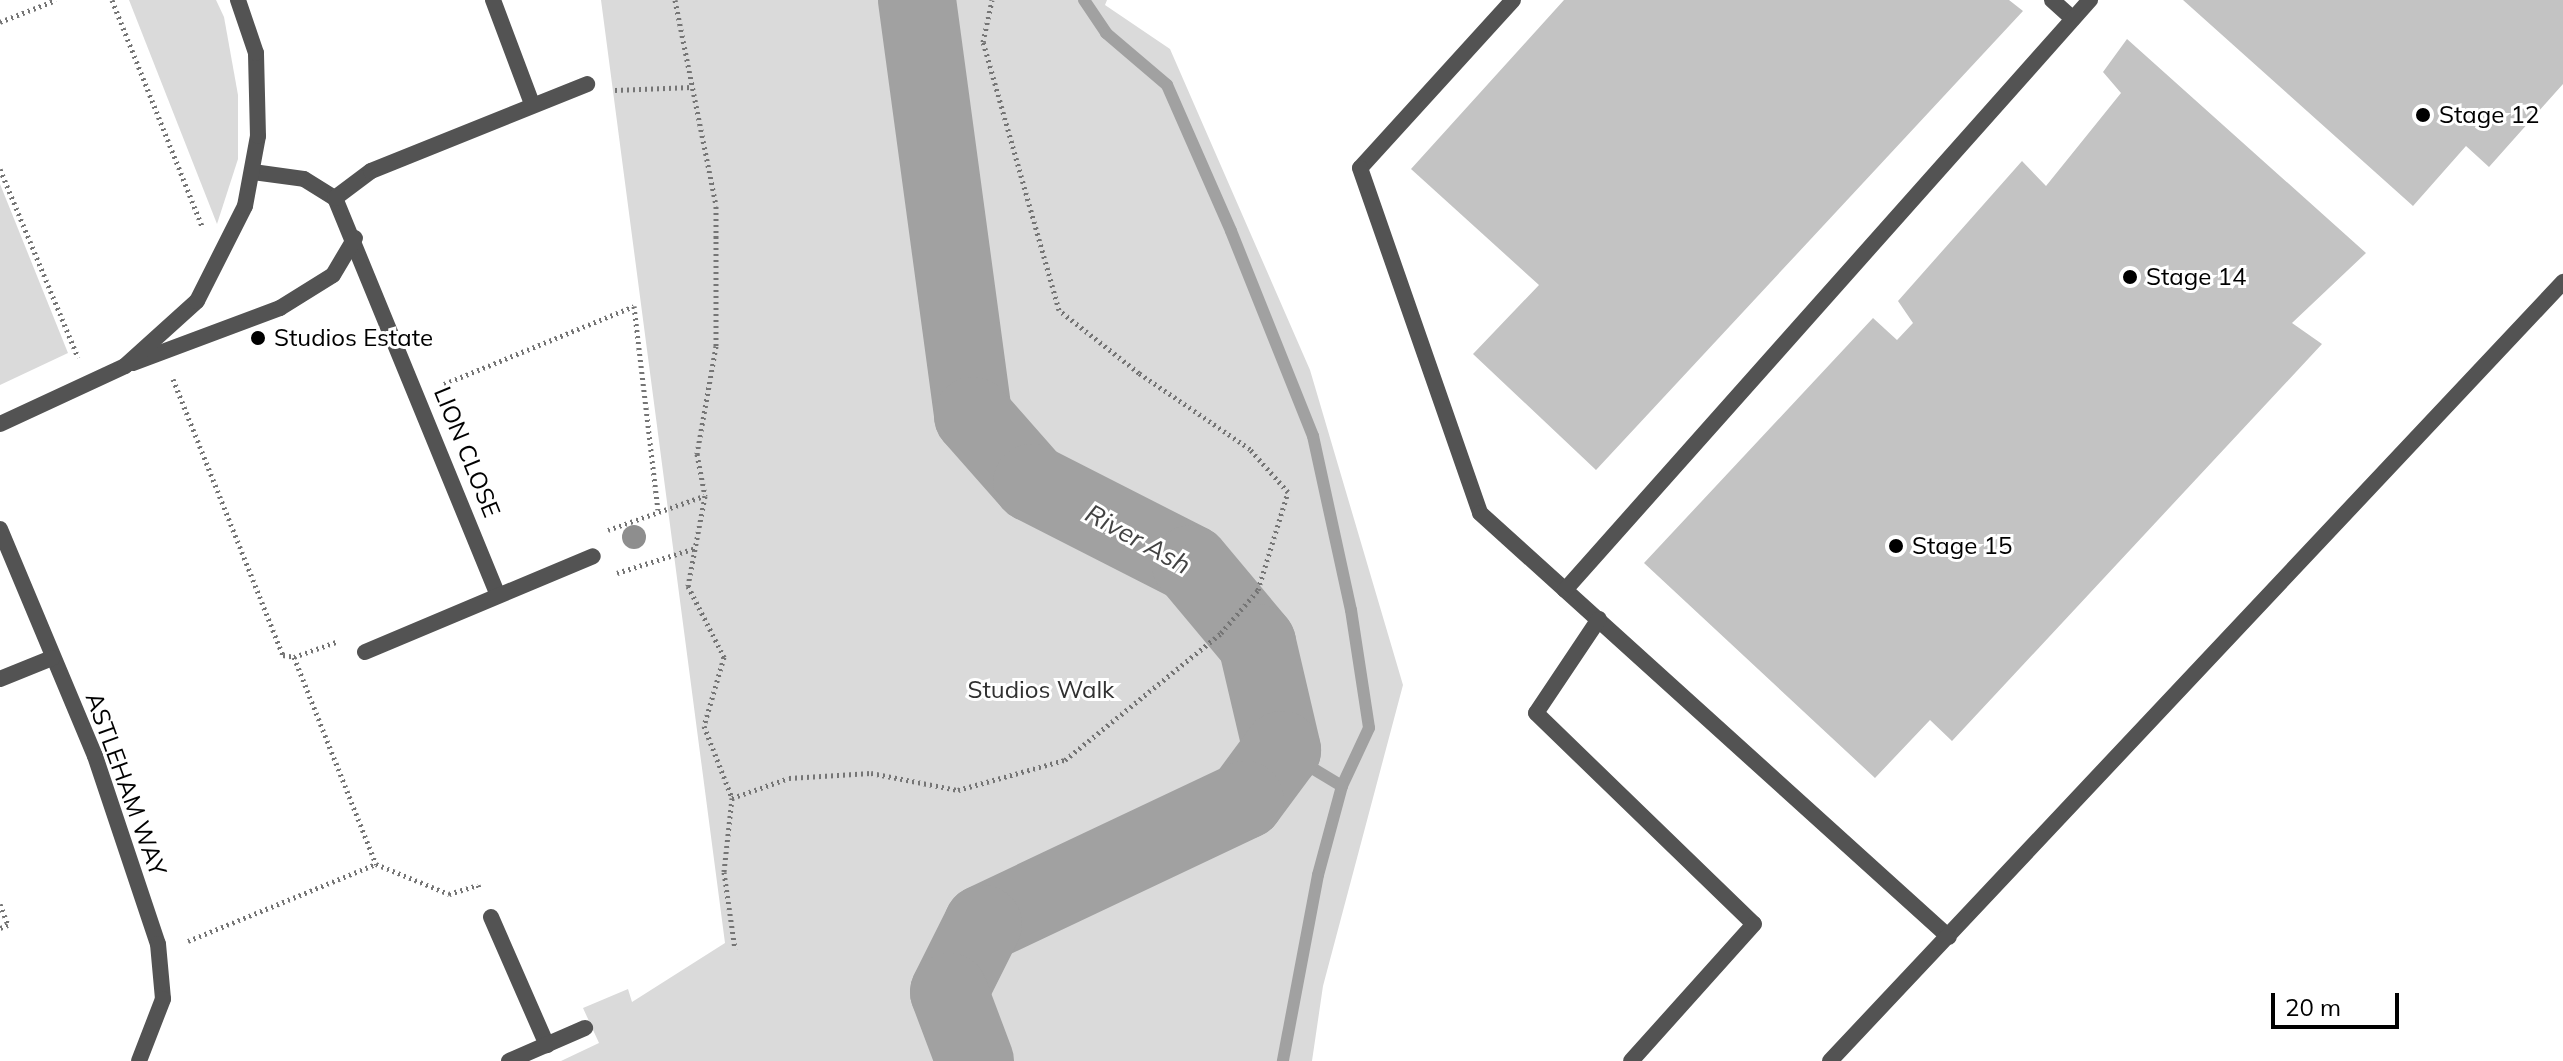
<!DOCTYPE html>
<style>
body{margin:0}
#map{position:relative;width:2563px;height:1061px;overflow:hidden;background:#fff;font-family:Mulish,sans-serif}
div>[style]{position:absolute}
.green>*{inset:0;background:#dadada}
.stream>*{height:12px;margin:-6px;padding:0 6px;transform-origin:6px;border-radius:6px;background:#a1a1a1}
.river>*{height:78px;margin:-39px;padding:0 39px;transform-origin:39px;border-radius:39px;background:#a1a1a1}
.building>*{inset:0;background:#c3c3c3}
.path>*{height:5px;margin-top:-2.5px;transform-origin:0;background:repeating-linear-gradient(90deg,#757575 0 2px,transparent 0 6px)}
.lane>*{height:16px;margin:-8px;padding:0 8px;transform-origin:8px;border-radius:8px;background:#535353}
.street>*{height:16px;margin:-8px;padding:0 8px;transform-origin:8px;border-radius:8px;background:#535353}
.trees>*{width:24px;height:24px;margin:-12px;border-radius:50%;background:#8e8e8e}
.dots>*{width:22px;height:22px;translate:-50% -50%;box-sizing:border-box;border:4px solid #fff;border-radius:50%}
span{translate:-50% -50%;white-space:nowrap;text-align:center;line-height:1.15;-webkit-text-stroke:6px #fff;paint-order:stroke}
.poi-label{font-size:24px;color:#000}
.left{translate:0 -50%;text-align:left}
.street-label{font-size:24px;color:#000}
.park-label{font-size:24px;color:#313131}
.water-label{font-size:26px;color:#424242;font-style:italic}
.scale{position:absolute;left:2271px;top:993px;width:128px;height:36px;box-sizing:border-box;border:4px solid #000;border-top:0;padding-left:10px;font-size:24px;line-height:28px;white-space:nowrap;color:#000;-webkit-text-stroke:6px #fff;paint-order:stroke}
</style>
<div id="map">
<div class="green">
<i style="clip-path:polygon(129px 0,216px 0,224px 17px,238px 95px,238px 159px,217px 224px)"></i>
<i style="clip-path:polygon(601px 0,1107px 0,1105px 5px,1170px 49px,1310px 370px,1403px 685px,1323px 986px,1312px 1061px,561px 1061px,599px 1043px,583px 1008px,628px 989px,632px 1002px,725px 943px)"></i>
<i style="clip-path:polygon(0 184px,68px 353px,0 385px)"></i>
</div>
<div class="stream">
<i style="left:1084px;top:0;width:40px;rotate:56deg"></i>
<i style="left:1106px;top:33px;width:80px;rotate:40.4deg"></i>
<i style="left:1167px;top:85px;width:159px;rotate:66.3deg"></i>
<i style="left:1231px;top:231px;width:221px;rotate:68.2deg"></i>
<i style="left:1313px;top:436px;width:178px;rotate:77.7deg"></i>
<i style="left:1351px;top:610px;width:119px;rotate:81.3deg"></i>
<i style="left:1369px;top:728px;width:64px;rotate:115deg"></i>
<i style="left:1342px;top:786px;width:92px;rotate:105.1deg"></i>
<i style="left:1318px;top:875px;width:189px;rotate:100.7deg"></i>
<i style="left:1282px;top:750px;width:70px;rotate:31deg"></i>
</div>
<div class="river">
<i style="left:917px;top:0;width:420px;rotate:82.3deg"></i>
<i style="left:973px;top:416px;width:89px;rotate:48.6deg"></i>
<i style="left:1032px;top:483px;width:178px;rotate:27deg"></i>
<i style="left:1191px;top:564px;width:103px;rotate:50.1deg"></i>
<i style="left:1257px;top:643px;width:110px;rotate:76.8deg"></i>
<i style="left:1282px;top:750px;width:62px;rotate:126.5deg"></i>
<i style="left:1245px;top:800px;width:290px;rotate:154.7deg"></i>
<i style="left:983px;top:924px;width:76px;rotate:116.6deg"></i>
<i style="left:949px;top:992px;width:74px;rotate:69.4deg"></i>
</div>
<div class="building">
<i style="clip-path:polygon(1564px 0,2009px 0,2023px 11px,1596px 470px,1473px 354px,1539px 285px,1411px 169px)"></i>
<i style="clip-path:polygon(2183px 0,2563px 0,2563px 84px,2489px 167px,2466px 146px,2413px 206px)"></i>
<i style="clip-path:polygon(2127px 39px,2366px 253px,2292px 323px,2322px 344px,1952px 741px,1930px 720px,1875px 778px,1644px 563px,1873px 318px,1897px 340px,1913px 323px,1898px 301px,2022px 161px,2046px 186px,2121px 93px,2103px 72px)"></i>
</div>
<div class="path">
<i style="left:112px;top:0;width:243px;rotate:68.3deg"></i>
<i style="left:675px;top:0;width:210px;rotate:78.7deg"></i>
<i style="left:716px;top:206px;width:140px;rotate:90deg"></i>
<i style="left:716px;top:346px;width:110px;rotate:100deg"></i>
<i style="left:697px;top:454px;width:43px;rotate:79.2deg"></i>
<i style="left:705px;top:496px;width:92px;rotate:100.7deg"></i>
<i style="left:688px;top:586px;width:80px;rotate:63.1deg"></i>
<i style="left:724px;top:657px;width:72px;rotate:106.2deg"></i>
<i style="left:704px;top:726px;width:77px;rotate:68.7deg"></i>
<i style="left:732px;top:798px;width:74px;rotate:96.2deg"></i>
<i style="left:724px;top:872px;width:78px;rotate:81.9deg"></i>
<i style="left:0;top:22px;width:60px;rotate:-21.4deg"></i>
<i style="left:615px;top:90px;width:77px;rotate:-2.2deg"></i>
<i style="left:0;top:169px;width:204px;rotate:67.5deg"></i>
<i style="left:173px;top:379px;width:297px;rotate:68.3deg"></i>
<i style="left:283px;top:655px;width:11px;rotate:10deg"></i>
<i style="left:294px;top:657px;width:223px;rotate:68.4deg"></i>
<i style="left:376px;top:864px;width:79px;rotate:22.3deg"></i>
<i style="left:449px;top:894px;width:30px;rotate:-17deg"></i>
<i style="left:478px;top:885px;width:5px;rotate:68deg"></i>
<i style="left:444px;top:384px;width:205px;rotate:-22.3deg"></i>
<i style="left:634px;top:306px;width:205px;rotate:83.3deg"></i>
<i style="left:608px;top:530px;width:102px;rotate:-19.5deg"></i>
<i style="left:617px;top:573px;width:83px;rotate:-17.6deg"></i>
<i style="left:294px;top:657px;width:45px;rotate:-19.7deg"></i>
<i style="left:732px;top:798px;width:60px;rotate:-19.3deg"></i>
<i style="left:789px;top:778px;width:82px;rotate:-3.5deg"></i>
<i style="left:871px;top:773px;width:89px;rotate:11.1deg"></i>
<i style="left:958px;top:790px;width:111px;rotate:-15.7deg"></i>
<i style="left:1065px;top:760px;width:201px;rotate:-39.1deg"></i>
<i style="left:1221px;top:633px;width:57px;rotate:-49.3deg"></i>
<i style="left:1258px;top:590px;width:102px;rotate:-73deg"></i>
<i style="left:1288px;top:492px;width:57px;rotate:-131.5deg"></i>
<i style="left:1250px;top:449px;width:135px;rotate:-145.6deg"></i>
<i style="left:1139px;top:373px;width:102px;rotate:-141.8deg"></i>
<i style="left:1059px;top:310px;width:279px;rotate:-105.8deg"></i>
<i style="left:983px;top:42px;width:43px;rotate:-77.9deg"></i>
<i style="left:0;top:904px;width:22px;rotate:69deg"></i>
<i style="left:8px;top:925px;width:9px;rotate:159deg"></i>
<i style="left:188px;top:941px;width:203px;rotate:-22.3deg"></i>
</div>
<div class="lane">
<i style="left:1513px;top:0;width:227px;rotate:132.3deg"></i>
<i style="left:1360px;top:168px;width:365px;rotate:70.8deg"></i>
<i style="left:1480px;top:513px;width:632px;rotate:42.12deg"></i>
<i style="left:2052px;top:0;width:28px;rotate:42deg"></i>
<i style="left:1565px;top:590px;width:790px;rotate:-48.34deg"></i>
<i style="left:1599px;top:619px;width:113px;rotate:123.8deg"></i>
<i style="left:1536px;top:713px;width:303px;rotate:44.1deg"></i>
<i style="left:1754px;top:924px;width:184px;rotate:131.9deg"></i>
<i style="left:1830px;top:1061px;width:1070px;rotate:-46.74deg"></i>
</div>
<div class="street">
<i style="left:493px;top:0;width:111px;rotate:69.4deg"></i>
<i style="left:253px;top:172px;width:51px;rotate:7.8deg"></i>
<i style="left:304px;top:179px;width:36px;rotate:32deg"></i>
<i style="left:335px;top:198px;width:429px;rotate:67.7deg"></i>
<i style="left:335px;top:198px;width:45px;rotate:-36.9deg"></i>
<i style="left:371px;top:171px;width:233px;rotate:-21.9deg"></i>
<i style="left:133px;top:363px;width:157px;rotate:-20.5deg"></i>
<i style="left:280px;top:308px;width:62px;rotate:-31.9deg"></i>
<i style="left:333px;top:275px;width:43px;rotate:-59.3deg"></i>
<i style="left:0;top:424px;width:138px;rotate:-24.9deg"></i>
<i style="left:125px;top:366px;width:97px;rotate:-42.1deg"></i>
<i style="left:197px;top:301px;width:106px;rotate:-63.2deg"></i>
<i style="left:245px;top:206px;width:71px;rotate:-79.5deg"></i>
<i style="left:258px;top:136px;width:83px;rotate:-91.4deg"></i>
<i style="left:256px;top:53px;width:56px;rotate:-108.8deg"></i>
<i style="left:0;top:529px;width:246px;rotate:67.3deg"></i>
<i style="left:95px;top:756px;width:198px;rotate:71.5deg"></i>
<i style="left:158px;top:944px;width:55px;rotate:84.8deg"></i>
<i style="left:163px;top:999px;width:66px;rotate:111.2deg"></i>
<i style="left:365px;top:652px;width:247px;rotate:-22.8deg"></i>
<i style="left:0;top:679px;width:56px;rotate:-22deg"></i>
<i style="left:491px;top:917px;width:140px;rotate:66.4deg"></i>
<i style="left:509px;top:1061px;width:83px;rotate:-23.5deg"></i>
</div>
<div class="trees">
<i style="left:634px;top:537px"></i>
</div>
<div class="dots">
<i style="left:2423px;top:115px;background:#000"></i>
<i style="left:2130px;top:277px;background:#000"></i>
<i style="left:258px;top:338px;background:#000"></i>
<i style="left:1896px;top:546px;background:#000"></i>
</div>
<div class="poi-label">
<span class="left" style="left:2439px;top:115px">Stage 12</span>
<span class="left" style="left:2146px;top:277px">Stage 14</span>
<span class="left" style="left:274px;top:338px">Studios Estate</span>
<span class="left" style="left:1912px;top:546px">Stage 15</span>
</div>
<div class="street-label">
<span style="left:467px;top:452px;rotate:68deg">LION CLOSE</span>
<span style="left:126px;top:784px;rotate:70deg">ASTLEHAM WAY</span>
</div>
<div class="park-label">
<span style="left:1041px;top:690px">Studios Walk</span>
</div>
<div class="water-label">
<span style="left:1138px;top:539px;rotate:29deg">River Ash</span>
</div>
<div class="scale">20 m</div>
</div>
